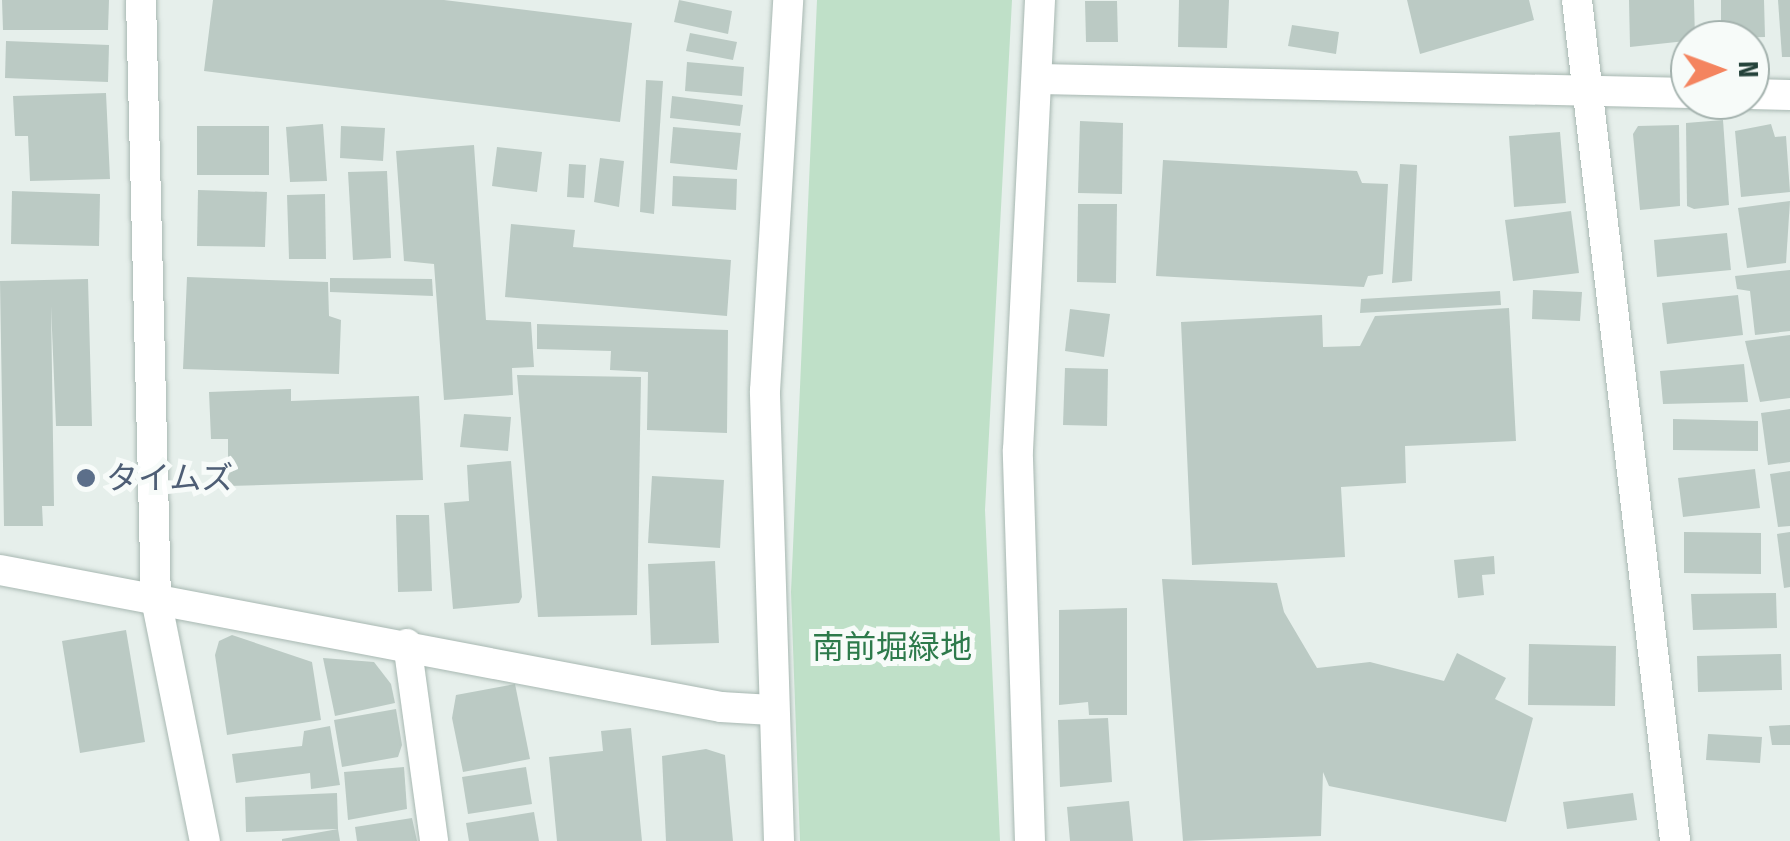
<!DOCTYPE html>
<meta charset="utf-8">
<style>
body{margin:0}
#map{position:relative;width:1790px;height:841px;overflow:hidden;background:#e6efeb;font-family:"Fira Sans Condensed","Noto Sans JP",sans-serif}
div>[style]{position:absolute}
.green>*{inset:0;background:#bfe0c8}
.building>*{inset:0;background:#bbcac4}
.roads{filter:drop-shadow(0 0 2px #a8b8b2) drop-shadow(0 0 2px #a8b8b2)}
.lane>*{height:28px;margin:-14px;padding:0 14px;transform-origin:14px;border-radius:14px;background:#fff}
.street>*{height:30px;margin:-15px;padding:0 15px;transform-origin:15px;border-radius:15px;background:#fff}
.secondary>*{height:30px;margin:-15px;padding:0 15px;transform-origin:15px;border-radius:15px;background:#fff}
.dots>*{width:28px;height:28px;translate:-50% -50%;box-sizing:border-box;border:5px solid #f7fbf9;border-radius:50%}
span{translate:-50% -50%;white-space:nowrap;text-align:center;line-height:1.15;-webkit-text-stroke:10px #f7fbf9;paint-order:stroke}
.service-label{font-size:32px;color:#4e5e75}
.left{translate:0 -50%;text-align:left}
.park-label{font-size:32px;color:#2d7a4b}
.north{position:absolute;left:1670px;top:20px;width:100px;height:100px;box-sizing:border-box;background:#f7fbf9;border:2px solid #a3b1ad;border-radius:50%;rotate:89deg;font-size:28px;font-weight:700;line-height:40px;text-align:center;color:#24423a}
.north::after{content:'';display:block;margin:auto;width:35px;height:45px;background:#f4845f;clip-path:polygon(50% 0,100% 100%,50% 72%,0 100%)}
</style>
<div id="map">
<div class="green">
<i style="clip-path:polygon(817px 0,1012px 0,985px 510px,1000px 841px,800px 841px,791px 592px)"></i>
</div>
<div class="building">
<i style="clip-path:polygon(2px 0,109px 0,108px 30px,3px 30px)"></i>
<i style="clip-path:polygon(213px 0,444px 0,632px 23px,620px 122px,204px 71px)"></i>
<i style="clip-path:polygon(679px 0,732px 11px,728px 34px,674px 22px)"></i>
<i style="clip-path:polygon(1179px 0,1229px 0,1227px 48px,1178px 47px)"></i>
<i style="clip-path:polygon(1407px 0,1529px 0,1534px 20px,1420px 54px)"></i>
<i style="clip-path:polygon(1629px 0,1694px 0,1695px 40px,1630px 47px)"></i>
<i style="clip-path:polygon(1721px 0,1764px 0,1765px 37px,1721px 38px)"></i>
<i style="clip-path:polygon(1778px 0,1790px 0,1790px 57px,1782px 57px)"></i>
<i style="clip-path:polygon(1085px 1px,1117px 1px,1118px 42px,1086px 42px)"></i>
<i style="clip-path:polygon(1292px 25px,1339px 32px,1336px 54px,1288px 46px)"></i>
<i style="clip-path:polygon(690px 33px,737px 42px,733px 60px,686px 51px)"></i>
<i style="clip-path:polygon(6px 41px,109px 45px,108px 82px,5px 78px)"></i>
<i style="clip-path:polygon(687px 62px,744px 67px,742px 96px,685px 91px)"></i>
<i style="clip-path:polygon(646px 80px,663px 81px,654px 214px,640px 212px)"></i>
<i style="clip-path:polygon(106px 93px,110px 179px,30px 181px,28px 136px,15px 136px,13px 96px)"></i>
<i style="clip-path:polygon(672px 96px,743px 105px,740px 126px,670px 118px)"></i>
<i style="clip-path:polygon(1723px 120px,1729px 205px,1694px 209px,1687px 206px,1686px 123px)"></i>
<i style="clip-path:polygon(1080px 121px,1123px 123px,1122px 194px,1078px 193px)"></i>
<i style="clip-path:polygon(323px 124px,327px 181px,290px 182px,286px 127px)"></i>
<i style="clip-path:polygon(1771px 124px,1775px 137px,1786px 136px,1790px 192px,1741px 197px,1735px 131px)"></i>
<i style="clip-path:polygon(1679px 125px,1680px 206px,1640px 210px,1633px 134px,1638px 126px)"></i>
<i style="clip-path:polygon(197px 126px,269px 126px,269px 175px,197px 175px)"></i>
<i style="clip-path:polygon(341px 126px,385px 128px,383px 161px,340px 158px)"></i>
<i style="clip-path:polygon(673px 127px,741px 133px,737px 170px,670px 163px)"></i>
<i style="clip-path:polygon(1560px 132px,1566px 203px,1514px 207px,1509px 136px)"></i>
<i style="clip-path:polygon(474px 145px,486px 320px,531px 322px,534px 367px,512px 368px,513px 395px,444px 400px,434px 264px,404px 261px,396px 151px)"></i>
<i style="clip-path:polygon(497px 147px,542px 152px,537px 192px,492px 186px)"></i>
<i style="clip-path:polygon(600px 158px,624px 161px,619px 207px,594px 202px)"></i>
<i style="clip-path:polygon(1163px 160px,1357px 171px,1362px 183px,1388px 184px,1383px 274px,1368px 276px,1364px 287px,1156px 276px)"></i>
<i style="clip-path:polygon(569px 164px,586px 165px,584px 198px,567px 197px)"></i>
<i style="clip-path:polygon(1400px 164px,1417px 165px,1412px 281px,1392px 283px)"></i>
<i style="clip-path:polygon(387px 171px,391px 258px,353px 260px,348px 172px)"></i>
<i style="clip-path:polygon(673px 176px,737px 179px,736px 210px,672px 206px)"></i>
<i style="clip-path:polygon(198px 190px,267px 192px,265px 247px,197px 246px)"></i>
<i style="clip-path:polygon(12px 191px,100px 194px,99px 246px,11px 244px)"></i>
<i style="clip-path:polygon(325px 194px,326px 259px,289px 259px,287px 195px)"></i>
<i style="clip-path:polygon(1790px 201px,1786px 263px,1747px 268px,1738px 208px)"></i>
<i style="clip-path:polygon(1078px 204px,1117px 204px,1116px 283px,1077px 282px)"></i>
<i style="clip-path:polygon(1571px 211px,1579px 273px,1513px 281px,1505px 220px)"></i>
<i style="clip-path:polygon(511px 224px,575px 230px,573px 247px,731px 260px,727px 316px,505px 297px)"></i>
<i style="clip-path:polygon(1727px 233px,1731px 270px,1657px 277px,1654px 240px)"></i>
<i style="clip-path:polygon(1790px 270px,1790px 331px,1755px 335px,1750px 291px,1737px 289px,1735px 276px)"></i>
<i style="clip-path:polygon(187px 277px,328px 282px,329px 316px,341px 320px,339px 374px,183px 369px)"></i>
<i style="clip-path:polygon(330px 278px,432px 279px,433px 296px,330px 292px)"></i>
<i style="clip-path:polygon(88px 279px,92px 426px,56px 426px,51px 306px,54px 506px,42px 506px,43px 526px,4px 526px,0 281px)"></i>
<i style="clip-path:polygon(1533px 290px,1582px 292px,1580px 321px,1532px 319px)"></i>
<i style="clip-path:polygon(1500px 291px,1501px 305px,1360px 313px,1361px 299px)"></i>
<i style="clip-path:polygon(1738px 295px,1743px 335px,1667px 344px,1662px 303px)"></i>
<i style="clip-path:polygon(1509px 308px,1516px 441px,1405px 446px,1406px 483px,1341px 487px,1345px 557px,1192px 565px,1181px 322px,1322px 315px,1323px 347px,1360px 346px,1375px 316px)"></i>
<i style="clip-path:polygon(1070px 309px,1110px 314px,1104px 357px,1065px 351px)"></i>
<i style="clip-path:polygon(537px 324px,728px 330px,727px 433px,647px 430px,648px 372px,610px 370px,611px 351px,537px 349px)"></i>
<i style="clip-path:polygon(1790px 335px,1790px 398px,1760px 402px,1745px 341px)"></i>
<i style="clip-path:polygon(1744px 364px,1748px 402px,1663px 404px,1660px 371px)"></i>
<i style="clip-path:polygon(1065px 368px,1108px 369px,1107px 426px,1063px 425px)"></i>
<i style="clip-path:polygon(517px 375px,641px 377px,637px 615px,538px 617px)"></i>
<i style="clip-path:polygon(291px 389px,291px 401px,419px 396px,423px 480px,228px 486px,228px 439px,211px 439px,209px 392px)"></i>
<i style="clip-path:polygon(1790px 409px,1790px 462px,1768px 465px,1761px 413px)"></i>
<i style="clip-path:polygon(464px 414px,511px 417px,508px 451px,460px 447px)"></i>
<i style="clip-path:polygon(1673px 419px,1758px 421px,1758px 451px,1673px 450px)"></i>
<i style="clip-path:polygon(511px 461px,522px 597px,519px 603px,453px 609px,444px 503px,469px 501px,467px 465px)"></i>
<i style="clip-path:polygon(1755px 469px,1760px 508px,1683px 517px,1678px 478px)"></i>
<i style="clip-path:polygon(1790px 471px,1790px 526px,1778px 527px,1770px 474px)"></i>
<i style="clip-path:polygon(652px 476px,724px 480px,720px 548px,648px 543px)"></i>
<i style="clip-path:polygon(396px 515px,429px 515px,432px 591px,398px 592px)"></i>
<i style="clip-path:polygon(1684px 532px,1761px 533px,1761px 574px,1684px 573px)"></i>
<i style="clip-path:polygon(1790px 532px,1790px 587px,1784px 588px,1777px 534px)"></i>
<i style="clip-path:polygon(1494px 556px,1495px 574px,1482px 575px,1484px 595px,1458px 598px,1454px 560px)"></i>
<i style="clip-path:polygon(715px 561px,719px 643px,651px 645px,648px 564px)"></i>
<i style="clip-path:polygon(1162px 579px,1277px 583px,1284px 612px,1317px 668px,1370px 662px,1444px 681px,1457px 653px,1506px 678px,1495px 699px,1533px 718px,1506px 822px,1329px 786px,1323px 772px,1321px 836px,1183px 841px)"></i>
<i style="clip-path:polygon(1776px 593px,1777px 628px,1693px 630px,1691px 594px)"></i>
<i style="clip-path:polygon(1127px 608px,1127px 715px,1089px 715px,1088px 702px,1059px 705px,1059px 610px)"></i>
<i style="clip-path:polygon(126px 630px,145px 742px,80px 753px,62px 641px)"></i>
<i style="clip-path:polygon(232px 635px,312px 662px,321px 720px,227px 735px,215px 655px,219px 641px)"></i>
<i style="clip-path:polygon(1529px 644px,1616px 646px,1615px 706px,1528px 705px)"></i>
<i style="clip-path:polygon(1781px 654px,1782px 690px,1698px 692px,1697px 656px)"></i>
<i style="clip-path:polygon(323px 658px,374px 662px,391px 684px,395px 703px,335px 716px)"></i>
<i style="clip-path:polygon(515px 684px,530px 759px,463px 772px,452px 718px,456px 695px)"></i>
<i style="clip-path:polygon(396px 709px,402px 745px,398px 757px,342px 767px,334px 720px)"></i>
<i style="clip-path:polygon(1108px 718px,1112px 782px,1060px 787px,1058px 720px)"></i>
<i style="clip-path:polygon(1790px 725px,1790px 745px,1772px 745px,1769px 726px)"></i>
<i style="clip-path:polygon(330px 726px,340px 785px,311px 789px,310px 773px,236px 783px,232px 754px,302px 746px,304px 731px)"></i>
<i style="clip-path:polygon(631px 728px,642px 841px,557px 841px,549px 757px,603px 751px,601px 731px)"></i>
<i style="clip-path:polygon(1708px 734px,1762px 737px,1760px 763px,1706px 760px)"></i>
<i style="clip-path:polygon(706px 749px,725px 755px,733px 841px,666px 841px,662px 756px)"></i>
<i style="clip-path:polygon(404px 767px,407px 809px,348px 820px,344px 772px)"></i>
<i style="clip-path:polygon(526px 767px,532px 804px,468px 814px,462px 777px)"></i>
<i style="clip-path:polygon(337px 793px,338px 829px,246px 832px,245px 797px)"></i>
<i style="clip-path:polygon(1633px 793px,1637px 820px,1567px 829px,1563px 802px)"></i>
<i style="clip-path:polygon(1129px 801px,1133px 841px,1070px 841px,1067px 807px)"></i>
<i style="clip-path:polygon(534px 812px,539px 841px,469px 841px,466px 823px)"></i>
<i style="clip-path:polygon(412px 818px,417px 841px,357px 841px,355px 827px)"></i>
<i style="clip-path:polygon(338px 829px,340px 841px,282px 841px,282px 839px)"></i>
</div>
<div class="roads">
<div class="lane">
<i style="left:407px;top:643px;width:200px;rotate:82.2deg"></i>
</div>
<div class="street">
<i style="left:141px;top:0;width:599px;rotate:88.57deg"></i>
<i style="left:156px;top:599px;width:247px;rotate:78.6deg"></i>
<i style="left:1040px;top:79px;width:650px;rotate:1.23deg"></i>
<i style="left:1750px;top:94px;width:40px;rotate:1.4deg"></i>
<i style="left:0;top:570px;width:734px;rotate:10.76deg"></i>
<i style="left:721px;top:707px;width:51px;rotate:3.4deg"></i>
<i style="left:779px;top:841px;width:450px;rotate:-91.8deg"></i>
<i style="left:765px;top:391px;width:392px;rotate:-86.6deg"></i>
<i style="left:1030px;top:841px;width:391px;rotate:-91.8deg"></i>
<i style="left:1018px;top:450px;width:451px;rotate:-87.2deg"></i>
</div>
<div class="secondary">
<i style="left:1577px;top:0;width:847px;rotate:83.35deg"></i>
</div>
</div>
<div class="dots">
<i style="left:86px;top:478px;background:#5c6f8a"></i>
</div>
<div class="service-label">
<span class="left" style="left:106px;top:478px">タイムズ</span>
</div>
<div class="park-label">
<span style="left:892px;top:647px">南前堀緑地</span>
</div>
<div class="north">N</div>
</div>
